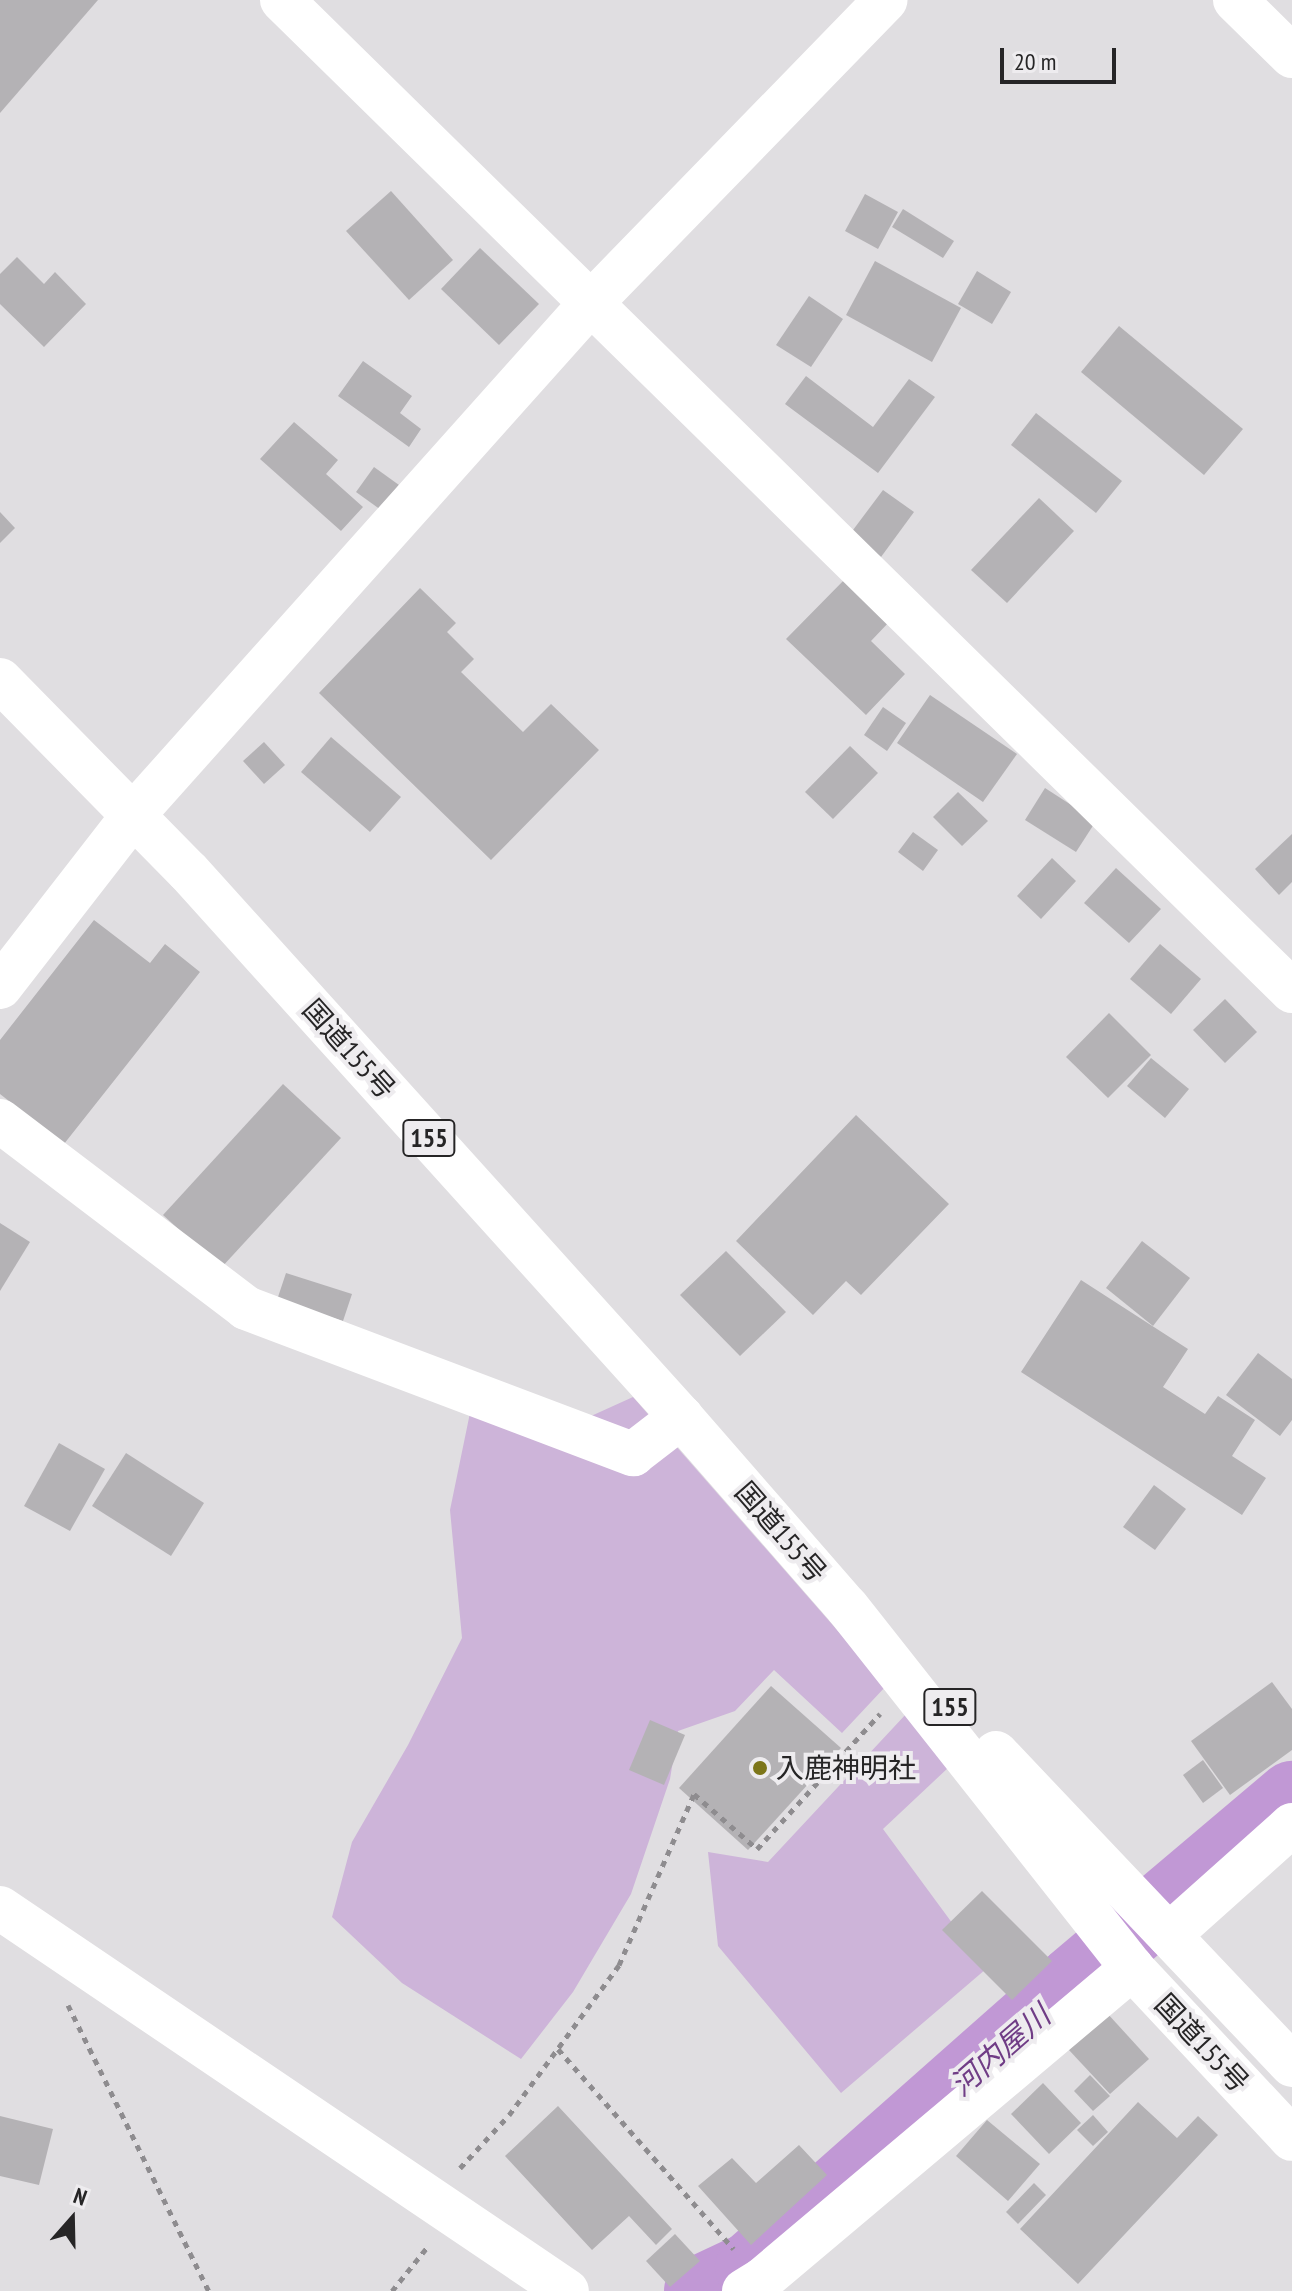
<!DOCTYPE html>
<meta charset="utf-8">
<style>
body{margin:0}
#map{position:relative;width:1292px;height:2291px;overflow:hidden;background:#e0dee1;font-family:"PT Sans Narrow","Noto Sans JP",sans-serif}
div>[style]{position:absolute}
.green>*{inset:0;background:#cdb4d9}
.river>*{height:70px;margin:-35px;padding:0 35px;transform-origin:35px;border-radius:35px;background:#c198d5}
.building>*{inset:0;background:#b4b2b5}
.path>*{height:5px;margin-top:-2.5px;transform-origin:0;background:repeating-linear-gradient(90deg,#8e8c8f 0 6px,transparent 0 12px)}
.minor>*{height:44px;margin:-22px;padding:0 22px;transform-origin:22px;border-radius:22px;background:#fff}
.highway>*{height:44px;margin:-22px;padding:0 22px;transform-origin:22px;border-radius:22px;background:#fff}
.dots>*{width:22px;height:22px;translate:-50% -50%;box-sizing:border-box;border:4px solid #eeecef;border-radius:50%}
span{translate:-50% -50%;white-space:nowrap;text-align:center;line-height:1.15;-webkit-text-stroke:8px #eeecef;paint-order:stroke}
.shield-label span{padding:2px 6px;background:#eeecef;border:2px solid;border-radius:6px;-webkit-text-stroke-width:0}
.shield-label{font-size:26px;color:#262526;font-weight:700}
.street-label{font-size:28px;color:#262526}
.poi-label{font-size:28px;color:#262526}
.left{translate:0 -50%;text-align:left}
.water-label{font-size:30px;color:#703d86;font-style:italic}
.north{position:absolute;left:32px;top:2179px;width:80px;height:80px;-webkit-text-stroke:6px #eeecef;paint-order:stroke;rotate:20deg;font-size:22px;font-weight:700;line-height:32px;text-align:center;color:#262526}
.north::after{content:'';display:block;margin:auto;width:28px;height:36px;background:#262526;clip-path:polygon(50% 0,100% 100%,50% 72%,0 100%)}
.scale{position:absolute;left:1000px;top:48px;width:116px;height:36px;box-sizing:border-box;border:4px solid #262526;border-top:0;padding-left:10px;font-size:24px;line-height:28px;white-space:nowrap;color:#262526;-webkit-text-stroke:6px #eeecef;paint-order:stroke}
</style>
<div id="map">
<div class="green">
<i style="clip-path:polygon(633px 1397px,886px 1686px,842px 1733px,774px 1670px,735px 1711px,678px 1731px,670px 1779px,631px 1894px,573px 1992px,521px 2059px,402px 1983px,332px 1917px,352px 1842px,408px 1745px,462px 1638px,450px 1510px,471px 1408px,558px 1431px)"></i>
<i style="clip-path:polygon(907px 1713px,949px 1767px,883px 1829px,986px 1969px,841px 2093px,718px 1946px,708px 1852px,768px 1862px)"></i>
</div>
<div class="river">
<i style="left:699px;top:2291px;width:56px;rotate:-25.2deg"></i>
<i style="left:750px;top:2267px;width:431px;rotate:-41.5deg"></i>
<i style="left:1073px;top:1981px;width:287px;rotate:-40.2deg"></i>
</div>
<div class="building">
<i style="clip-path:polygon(0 0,98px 0,0 113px)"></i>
<i style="clip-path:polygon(391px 191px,453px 260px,409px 300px,346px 231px)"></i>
<i style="clip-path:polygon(865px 194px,898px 212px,878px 249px,845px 231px)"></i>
<i style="clip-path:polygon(903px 209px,954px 241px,943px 258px,892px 227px)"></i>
<i style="clip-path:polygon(480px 248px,539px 304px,499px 345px,441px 289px)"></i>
<i style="clip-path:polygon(17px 257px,44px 284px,55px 272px,86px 304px,44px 347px,0 304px,0 274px)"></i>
<i style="clip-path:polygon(875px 261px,961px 308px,932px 362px,846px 315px)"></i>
<i style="clip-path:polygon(977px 271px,1011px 292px,992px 324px,958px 304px)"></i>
<i style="clip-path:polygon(809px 296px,843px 319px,811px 367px,776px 345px)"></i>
<i style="clip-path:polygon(1119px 326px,1243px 429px,1204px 475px,1081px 372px)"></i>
<i style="clip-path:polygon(363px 361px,412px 396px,400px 413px,421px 429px,409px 447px,338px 396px)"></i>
<i style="clip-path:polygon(806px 376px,873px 427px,909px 379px,935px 397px,878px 473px,785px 404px)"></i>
<i style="clip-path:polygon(1036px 413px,1122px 481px,1096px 513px,1011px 445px)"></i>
<i style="clip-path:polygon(294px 422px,338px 460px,326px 474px,363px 507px,341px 531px,260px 459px)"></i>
<i style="clip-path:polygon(374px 467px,399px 485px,381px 510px,356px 492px)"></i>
<i style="clip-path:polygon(883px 490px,914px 512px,881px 557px,850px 534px)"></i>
<i style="clip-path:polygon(1039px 498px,1074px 531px,1007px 603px,971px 570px)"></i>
<i style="clip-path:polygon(0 512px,15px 528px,0 543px)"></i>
<i style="clip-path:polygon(846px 578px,890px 621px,871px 641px,905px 674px,866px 715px,786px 639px)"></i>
<i style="clip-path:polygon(420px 588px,456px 623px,447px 632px,474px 659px,461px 672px,523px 732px,551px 704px,599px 750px,491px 860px,319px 693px)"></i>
<i style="clip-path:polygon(930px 695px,1017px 754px,983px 802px,897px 743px)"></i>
<i style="clip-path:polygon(883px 707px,906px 723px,887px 751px,864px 735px)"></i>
<i style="clip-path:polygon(331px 737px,401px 797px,370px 832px,301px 772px)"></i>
<i style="clip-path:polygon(264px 742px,285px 765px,264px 784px,243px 761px)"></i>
<i style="clip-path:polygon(850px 746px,878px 773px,833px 819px,805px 792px)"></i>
<i style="clip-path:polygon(1045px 788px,1096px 821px,1076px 852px,1025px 820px)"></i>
<i style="clip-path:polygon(958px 792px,988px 821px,962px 846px,933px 817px)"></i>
<i style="clip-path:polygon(913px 832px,938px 850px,923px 871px,898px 852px)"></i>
<i style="clip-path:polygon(1292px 834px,1292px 882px,1279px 895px,1255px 869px)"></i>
<i style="clip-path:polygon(1052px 858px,1076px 881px,1041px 919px,1017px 896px)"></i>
<i style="clip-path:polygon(1116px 868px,1161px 909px,1129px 943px,1084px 903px)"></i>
<i style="clip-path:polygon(94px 920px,150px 963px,165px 944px,200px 972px,64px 1144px,0 1094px,0 1040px)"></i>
<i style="clip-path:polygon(1160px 944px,1201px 979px,1171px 1014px,1130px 979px)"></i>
<i style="clip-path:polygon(1225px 999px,1257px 1032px,1225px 1063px,1193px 1030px)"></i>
<i style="clip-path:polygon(1109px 1013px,1151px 1055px,1108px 1098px,1066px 1057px)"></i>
<i style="clip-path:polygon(1151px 1058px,1189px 1089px,1165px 1118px,1127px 1086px)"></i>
<i style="clip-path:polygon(283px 1084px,341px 1138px,221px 1268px,163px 1215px)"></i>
<i style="clip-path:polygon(856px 1115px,949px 1204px,861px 1295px,846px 1281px,813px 1315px,736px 1241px)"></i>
<i style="clip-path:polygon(0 1223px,30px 1242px,0 1291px)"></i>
<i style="clip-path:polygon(1142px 1241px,1190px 1278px,1153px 1326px,1106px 1288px)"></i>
<i style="clip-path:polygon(726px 1251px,786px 1312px,740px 1356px,680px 1295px)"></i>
<i style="clip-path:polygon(286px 1273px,352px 1294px,343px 1321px,277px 1300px)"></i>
<i style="clip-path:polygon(1081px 1280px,1188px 1349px,1163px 1387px,1205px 1414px,1218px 1396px,1255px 1420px,1232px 1456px,1266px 1478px,1242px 1515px,1021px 1372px)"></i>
<i style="clip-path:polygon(1258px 1353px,1292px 1379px,1292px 1420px,1280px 1436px,1226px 1395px)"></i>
<i style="clip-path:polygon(59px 1443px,105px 1469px,70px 1531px,24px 1506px)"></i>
<i style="clip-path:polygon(126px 1453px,204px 1503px,171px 1556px,92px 1506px)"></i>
<i style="clip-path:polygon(1154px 1485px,1186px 1509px,1155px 1550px,1123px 1527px)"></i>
<i style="clip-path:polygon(1272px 1682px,1292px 1709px,1292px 1750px,1230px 1795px,1191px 1741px)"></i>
<i style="clip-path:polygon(771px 1686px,841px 1748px,748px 1850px,679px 1788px)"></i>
<i style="clip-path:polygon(650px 1720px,685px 1735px,664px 1785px,629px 1770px)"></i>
<i style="clip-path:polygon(1203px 1760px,1223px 1788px,1203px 1803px,1183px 1775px)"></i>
<i style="clip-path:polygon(982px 1891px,1052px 1961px,1012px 2000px,942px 1930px)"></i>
<i style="clip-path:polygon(1107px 2013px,1149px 2059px,1110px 2094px,1068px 2049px)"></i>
<i style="clip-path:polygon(1090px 2075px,1110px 2096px,1093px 2111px,1074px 2091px)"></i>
<i style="clip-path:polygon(1043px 2083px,1081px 2123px,1049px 2154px,1011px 2114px)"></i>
<i style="clip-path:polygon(1138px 2102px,1177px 2138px,1198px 2116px,1218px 2135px,1078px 2284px,1020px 2229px)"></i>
<i style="clip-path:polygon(558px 2106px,672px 2229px,656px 2245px,629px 2216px,592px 2250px,505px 2156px)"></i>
<i style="clip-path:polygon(1093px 2115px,1108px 2132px,1093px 2146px,1077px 2130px)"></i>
<i style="clip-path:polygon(0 2116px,53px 2129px,39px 2185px,0 2176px)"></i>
<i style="clip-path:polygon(987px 2120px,1040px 2164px,1008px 2201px,956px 2156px)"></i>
<i style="clip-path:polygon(799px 2145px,827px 2175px,751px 2245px,698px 2186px,732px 2158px,756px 2183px)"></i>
<i style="clip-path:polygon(1034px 2183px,1046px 2195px,1018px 2224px,1006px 2212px)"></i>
<i style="clip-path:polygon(675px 2234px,700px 2261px,670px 2287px,646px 2261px)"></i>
</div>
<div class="path">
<i style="left:68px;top:2005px;width:319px;rotate:63.8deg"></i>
<i style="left:558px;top:2049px;width:266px;rotate:48.7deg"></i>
<i style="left:460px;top:2168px;width:72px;rotate:-47.2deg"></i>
<i style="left:509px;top:2115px;width:186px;rotate:-53.7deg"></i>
<i style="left:619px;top:1965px;width:187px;rotate:-66.3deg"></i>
<i style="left:694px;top:1794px;width:84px;rotate:41.1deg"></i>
<i style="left:757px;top:1849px;width:183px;rotate:-47.7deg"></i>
<i style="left:392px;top:2291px;width:59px;rotate:-51.2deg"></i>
</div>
<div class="minor">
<i style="left:282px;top:0;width:1415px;rotate:44.46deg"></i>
<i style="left:1235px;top:0;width:80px;rotate:44.5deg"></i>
<i style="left:0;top:987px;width:219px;rotate:-52.2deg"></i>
<i style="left:134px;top:814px;width:687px;rotate:-48.19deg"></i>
<i style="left:592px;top:302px;width:421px;rotate:-45.8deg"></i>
<i style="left:0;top:1121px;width:309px;rotate:37.2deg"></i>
<i style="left:246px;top:1308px;width:414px;rotate:20.7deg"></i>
<i style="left:633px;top:1454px;width:61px;rotate:-37.6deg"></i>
<i style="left:0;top:1908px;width:684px;rotate:34.04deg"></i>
<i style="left:1169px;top:1935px;width:165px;rotate:-41.8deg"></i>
<i style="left:744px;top:2291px;width:22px;rotate:-32deg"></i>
<i style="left:763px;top:2279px;width:483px;rotate:-40.1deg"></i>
</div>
<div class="highway">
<i style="left:0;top:680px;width:268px;rotate:45.5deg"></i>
<i style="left:188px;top:871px;width:736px;rotate:47.92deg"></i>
<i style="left:681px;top:1417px;width:252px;rotate:48.9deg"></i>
<i style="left:847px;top:1607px;width:460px;rotate:51.7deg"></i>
<i style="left:1132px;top:1968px;width:234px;rotate:46.9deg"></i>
<i style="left:996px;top:1753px;width:430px;rotate:46.5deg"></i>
</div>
<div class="dots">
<i style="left:760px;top:1768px;background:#7d761a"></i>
</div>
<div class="shield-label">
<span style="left:429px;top:1138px">155</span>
<span style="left:950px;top:1707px">155</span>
</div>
<div class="street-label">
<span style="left:349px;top:1049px;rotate:48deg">国道155号</span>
<span style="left:781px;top:1532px;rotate:49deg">国道155号</span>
<span style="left:1202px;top:2043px;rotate:47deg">国道155号</span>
</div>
<div class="poi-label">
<span class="left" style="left:776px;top:1768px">入鹿神明社</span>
</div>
<div class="water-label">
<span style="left:1000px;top:2050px;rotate:-41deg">河内屋川</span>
</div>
<div class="north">N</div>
<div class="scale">20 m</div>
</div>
